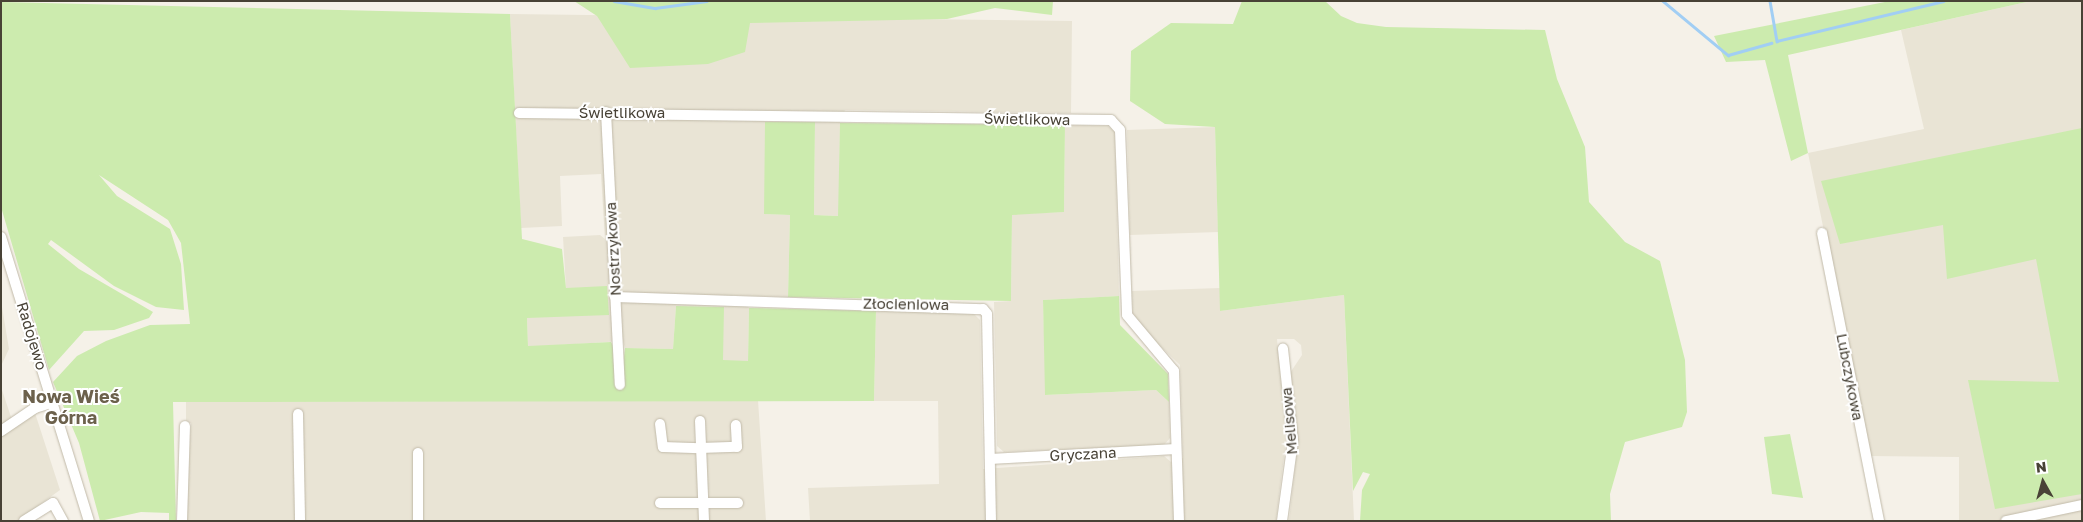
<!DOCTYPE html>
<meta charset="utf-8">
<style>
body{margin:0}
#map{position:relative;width:2083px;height:522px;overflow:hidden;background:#f5f1e8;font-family:"Golos Text",sans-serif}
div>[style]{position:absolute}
.residential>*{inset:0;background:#e9e4d5}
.green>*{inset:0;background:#ccebae}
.stream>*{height:2.5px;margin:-1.25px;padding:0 1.25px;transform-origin:1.25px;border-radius:1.25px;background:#a1cef4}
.roads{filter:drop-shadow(0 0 1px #c1baa9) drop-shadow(0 0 1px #c1baa9)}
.minor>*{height:10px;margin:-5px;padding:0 5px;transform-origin:5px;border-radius:5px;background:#fff}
span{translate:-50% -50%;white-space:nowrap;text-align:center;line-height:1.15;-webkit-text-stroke:4px #fff;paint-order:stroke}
.street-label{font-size:15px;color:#484236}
.quarter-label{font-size:18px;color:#6c614c;font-weight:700}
.frame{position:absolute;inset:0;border:2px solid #484236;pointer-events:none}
.north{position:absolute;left:2018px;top:457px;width:50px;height:50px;-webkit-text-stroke:4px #fff;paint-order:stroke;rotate:353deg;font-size:14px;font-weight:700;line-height:20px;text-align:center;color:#484236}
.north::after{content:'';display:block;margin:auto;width:18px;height:22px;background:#484236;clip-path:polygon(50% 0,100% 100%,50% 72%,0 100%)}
</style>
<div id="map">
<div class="residential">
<i style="clip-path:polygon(2031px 1px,2082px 1px,2082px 521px,1959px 521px,1959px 457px,1870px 456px,1808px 153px,1924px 129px,1901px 30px)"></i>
<i style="clip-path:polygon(510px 14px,1072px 21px,1071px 113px,845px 110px,840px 123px,839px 216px,814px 215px,815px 122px,765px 214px,790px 215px,788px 297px,732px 295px,749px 308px,748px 361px,723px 361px,723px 307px,676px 306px,673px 349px,625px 348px,623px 341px,528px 347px,527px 318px,566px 288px,563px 237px,600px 235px,605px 239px,601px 174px,560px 176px,562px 226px,521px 228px)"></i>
<i style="clip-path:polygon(1065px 125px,1108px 126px,1115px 132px,1119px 296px,1043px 300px,1046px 395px,1156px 390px,1169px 402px,1170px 438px,1164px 445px,1004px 452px,997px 446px,994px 302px,1011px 301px,1012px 214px,1064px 212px)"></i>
<i style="clip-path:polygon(1215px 127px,1218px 232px,1130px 235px,1127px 130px)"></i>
<i style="clip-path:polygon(1220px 288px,1220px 311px,1344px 295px,1354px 521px,1289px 521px,1298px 440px,1290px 373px,1302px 355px,1301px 345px,1294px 339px,1277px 339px,1286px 440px,1276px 521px,810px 521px,808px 488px,939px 484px,938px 401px,874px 401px,876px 311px,973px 313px,980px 320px,983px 469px,1164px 456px,1171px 462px,1183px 458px,1180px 365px,1133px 320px,1132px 291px)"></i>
<i style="clip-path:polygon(1px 301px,9px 349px,1px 366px)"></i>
<i style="clip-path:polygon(1px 387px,14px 426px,35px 413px,60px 490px,17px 521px,1px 521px)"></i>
<i style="clip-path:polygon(758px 400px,766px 521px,186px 521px,191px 423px,186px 423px,186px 402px)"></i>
</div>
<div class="green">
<i style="clip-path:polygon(574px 1px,1053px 1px,1052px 15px,995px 8px,947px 19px,750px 23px,745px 52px,708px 64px,630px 68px,597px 16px)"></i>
<i style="clip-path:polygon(1242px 1px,1325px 1px,1341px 16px,1357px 23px,1386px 27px,1545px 30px,1557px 79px,1585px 147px,1589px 202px,1625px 242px,1660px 261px,1685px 360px,1687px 412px,1682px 427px,1625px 442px,1610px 494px,1611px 521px,1360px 521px,1362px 490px,1370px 474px,1363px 472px,1353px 491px,1344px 295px,1220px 311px,1215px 127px,1165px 124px,1130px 101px,1131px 51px,1171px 23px,1233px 24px)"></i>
<i style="clip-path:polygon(1890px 1px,2031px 1px,1788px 55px,1808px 153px,1791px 161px,1765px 60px,1726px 62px,1714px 36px)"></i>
<i style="clip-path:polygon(1px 2px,510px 14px,522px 239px,562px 249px,566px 288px,607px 286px,609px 315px,527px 318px,528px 346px,611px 342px,623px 365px,625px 348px,673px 349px,676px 306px,724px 307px,723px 360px,748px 361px,749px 308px,876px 311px,874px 401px,173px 402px,176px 521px,169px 521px,169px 513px,141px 512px,100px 521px,79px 443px,53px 382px,77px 356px,106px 341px,150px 325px,190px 324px,181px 243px,168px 220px,99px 175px,117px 196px,170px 229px,181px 264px,184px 310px,156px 307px,114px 286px,51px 240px,48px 244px,79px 269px,153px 312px,149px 318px,114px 330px,84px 331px,49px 370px,1px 207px)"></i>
<i style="clip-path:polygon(765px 122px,815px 122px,814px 215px,838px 216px,840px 123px,1065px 125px,1064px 212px,1012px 215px,1011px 301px,788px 297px,790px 215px,764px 214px)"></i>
<i style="clip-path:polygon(2082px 128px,2082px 494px,1995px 509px,1968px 380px,2059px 382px,2036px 259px,1947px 279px,1943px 225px,1840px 244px,1821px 181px)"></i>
<i style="clip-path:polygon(1119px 296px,1120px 325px,1168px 374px,1169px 402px,1156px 390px,1045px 395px,1043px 300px)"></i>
<i style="clip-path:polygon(1790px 434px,1803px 498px,1772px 494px,1764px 437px)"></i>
</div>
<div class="stream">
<i style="left:614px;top:1px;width:42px;rotate:9.7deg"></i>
<i style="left:655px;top:8px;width:52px;rotate:-7.7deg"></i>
<i style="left:722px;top:1px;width:55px"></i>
<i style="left:1663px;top:1px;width:85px;rotate:39.7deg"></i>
<i style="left:1728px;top:55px;width:45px;rotate:-15.6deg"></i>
<i style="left:1770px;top:1px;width:41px;rotate:80.1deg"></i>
<i style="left:1777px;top:41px;width:171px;rotate:-13.5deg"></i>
</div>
<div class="roads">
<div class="minor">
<i style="left:606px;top:112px;width:273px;rotate:87.1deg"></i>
<i style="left:519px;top:113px;width:592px;rotate:0.68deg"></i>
<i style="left:1111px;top:120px;width:13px;rotate:48deg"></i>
<i style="left:1120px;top:130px;width:185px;rotate:87.8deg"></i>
<i style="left:1127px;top:315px;width:73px;rotate:50deg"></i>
<i style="left:1174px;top:371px;width:150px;rotate:88.1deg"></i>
<i style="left:1822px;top:233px;width:294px;rotate:78.8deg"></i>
<i style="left:1px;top:237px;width:297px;rotate:72.8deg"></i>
<i style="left:615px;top:297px;width:368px;rotate:1.9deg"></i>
<i style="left:983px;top:309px;width:6px;rotate:51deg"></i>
<i style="left:987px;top:314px;width:207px;rotate:88.9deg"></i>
<i style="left:298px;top:414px;width:107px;rotate:88.9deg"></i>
<i style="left:700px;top:421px;width:100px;rotate:87.7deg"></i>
<i style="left:660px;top:424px;width:23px;rotate:83deg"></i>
<i style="left:663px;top:447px;width:37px;rotate:2deg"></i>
<i style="left:700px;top:448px;width:37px;rotate:-2deg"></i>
<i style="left:737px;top:447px;width:22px;rotate:-93deg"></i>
<i style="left:1px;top:431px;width:41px;rotate:-34.1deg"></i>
<i style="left:35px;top:408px;width:19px;rotate:-18deg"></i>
<i style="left:990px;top:459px;width:186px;rotate:-3.1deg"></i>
<i style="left:660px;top:503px;width:78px"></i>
<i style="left:24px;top:521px;width:34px;rotate:-32deg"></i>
<i style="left:53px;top:503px;width:21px;rotate:61deg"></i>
<i style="left:182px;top:521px;width:95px;rotate:-88.2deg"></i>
<i style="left:418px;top:521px;width:68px;rotate:-90deg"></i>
<i style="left:1282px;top:521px;width:81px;rotate:-82.2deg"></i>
<i style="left:1293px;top:441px;width:93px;rotate:-96.2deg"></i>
<i style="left:2006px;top:521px;width:78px;rotate:-11.9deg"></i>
</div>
</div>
<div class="street-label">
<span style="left:622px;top:113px">Świetlikowa</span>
<span style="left:1027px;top:119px;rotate:1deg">Świetlikowa</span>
<span style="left:613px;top:249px;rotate:-93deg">Nostrzykowa</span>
<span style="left:906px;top:304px;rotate:1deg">Złocieniowa</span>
<span style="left:32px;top:336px;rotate:73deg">Radojewo</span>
<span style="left:1850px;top:377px;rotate:79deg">Lubczykowa</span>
<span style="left:1289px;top:421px;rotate:-95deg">Melisowa</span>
<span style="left:1083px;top:454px;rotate:-3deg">Gryczana</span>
</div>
<div class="quarter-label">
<span style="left:71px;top:407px">Nowa Wieś<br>Górna</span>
</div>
<div class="frame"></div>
<div class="north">N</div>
</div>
